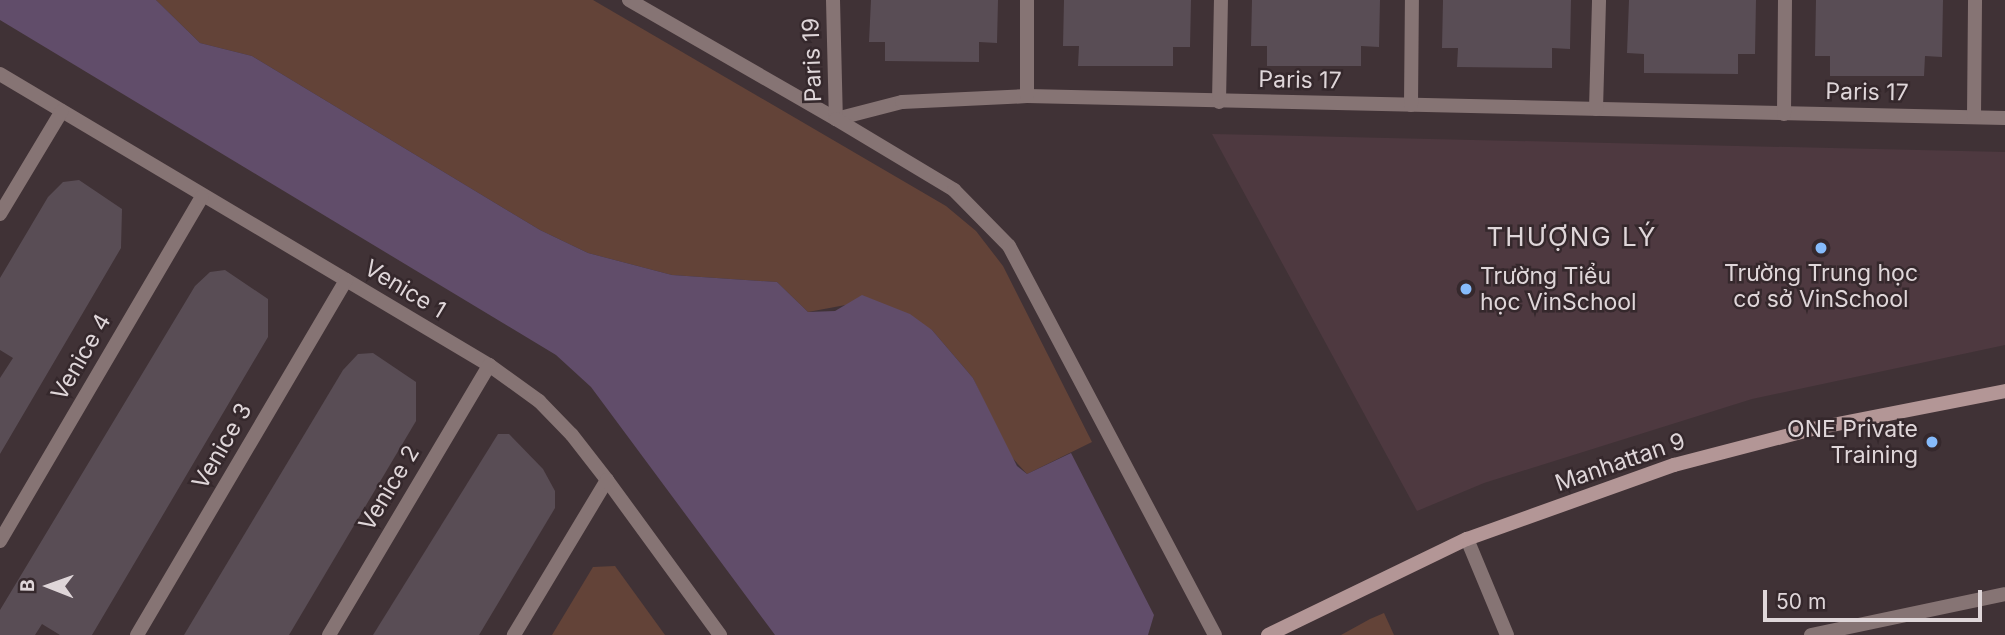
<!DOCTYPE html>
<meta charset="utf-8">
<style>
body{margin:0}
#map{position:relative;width:2005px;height:635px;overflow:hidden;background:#403236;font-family:Inter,sans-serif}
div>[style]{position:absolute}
.built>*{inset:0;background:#4e3940}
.green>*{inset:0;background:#634338}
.water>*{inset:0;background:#614d6a}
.building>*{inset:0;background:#594d55}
.lane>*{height:14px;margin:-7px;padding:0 7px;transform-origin:7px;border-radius:7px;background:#867474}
.street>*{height:14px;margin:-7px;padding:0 7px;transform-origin:7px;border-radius:7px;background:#867474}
.secondary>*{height:14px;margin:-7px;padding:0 7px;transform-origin:7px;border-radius:7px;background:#b39696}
.dots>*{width:19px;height:19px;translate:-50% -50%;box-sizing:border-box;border:4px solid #35282c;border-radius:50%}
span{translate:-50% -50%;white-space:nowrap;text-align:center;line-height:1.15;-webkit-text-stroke:5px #35282c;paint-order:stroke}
.street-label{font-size:23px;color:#dfd6d9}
.poi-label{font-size:23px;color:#dfd6d9}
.left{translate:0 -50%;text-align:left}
.right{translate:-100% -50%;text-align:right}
.quarter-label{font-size:26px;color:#dfd6d9;letter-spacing:2px}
.north{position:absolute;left:14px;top:551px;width:70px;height:70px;-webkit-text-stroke:5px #35282c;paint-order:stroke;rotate:271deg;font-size:19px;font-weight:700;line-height:28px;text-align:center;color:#dfd6d9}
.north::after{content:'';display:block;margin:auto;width:24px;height:32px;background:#dfd6d9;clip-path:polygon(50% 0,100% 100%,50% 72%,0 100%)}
.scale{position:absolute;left:1763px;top:590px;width:219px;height:32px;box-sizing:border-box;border:4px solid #dfd6d9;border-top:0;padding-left:9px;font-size:21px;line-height:24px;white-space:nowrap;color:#dfd6d9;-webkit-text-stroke:5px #35282c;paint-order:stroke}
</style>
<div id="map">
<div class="built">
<i style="clip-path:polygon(1212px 134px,2005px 152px,2005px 345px,1752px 399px,1484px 483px,1417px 511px)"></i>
</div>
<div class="green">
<i style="clip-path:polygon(156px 0,593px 0,946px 206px,976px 231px,1003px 266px,1092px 442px,1027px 474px,1007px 452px,973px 378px,932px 330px,851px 304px,808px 312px,777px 282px,672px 275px,588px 253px,540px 230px,252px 56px,200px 43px)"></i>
<i style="clip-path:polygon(615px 566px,665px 635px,552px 635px,593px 567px)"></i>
<i style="clip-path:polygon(1384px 613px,1394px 635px,1341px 635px,1370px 619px)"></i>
</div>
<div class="water">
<i style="clip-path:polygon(0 0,156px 0,200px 43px,252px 56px,540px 230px,588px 253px,672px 275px,777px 282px,808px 312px,835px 311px,862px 295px,910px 314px,932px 330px,973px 378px,1017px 466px,1027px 474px,1071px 453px,1154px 615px,1148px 635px,775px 635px,591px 387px,556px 355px,0 20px)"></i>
</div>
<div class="building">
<i style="clip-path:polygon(871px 0,998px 0,997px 43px,979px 42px,979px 62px,885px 61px,885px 42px,869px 42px)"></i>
<i style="clip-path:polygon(1064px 0,1191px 0,1190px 47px,1173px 47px,1173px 66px,1078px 66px,1079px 46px,1063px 46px)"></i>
<i style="clip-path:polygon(1252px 0,1380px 0,1379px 47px,1361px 46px,1361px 66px,1267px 66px,1267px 46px,1251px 46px)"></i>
<i style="clip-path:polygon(1443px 0,1571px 0,1570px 49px,1552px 48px,1552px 68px,1457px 67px,1458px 48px,1442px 48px)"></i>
<i style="clip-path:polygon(1629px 0,1756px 0,1755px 54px,1738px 54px,1738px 74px,1644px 73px,1644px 54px,1627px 53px)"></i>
<i style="clip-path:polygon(1816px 0,1943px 0,1942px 57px,1925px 56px,1924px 76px,1830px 76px,1830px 56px,1815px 56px)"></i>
<i style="clip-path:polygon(79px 180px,122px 209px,121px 248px,0 454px,0 378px,13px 358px,0 350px,0 278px,48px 197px,63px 182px)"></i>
<i style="clip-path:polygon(225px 270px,268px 299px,268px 337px,92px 635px,60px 635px,42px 624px,35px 635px,0 635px,0 610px,195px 286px,210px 272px)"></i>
<i style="clip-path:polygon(373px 353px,416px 382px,416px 421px,289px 635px,184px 635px,343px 370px,358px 354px)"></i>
<i style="clip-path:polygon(498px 434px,509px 434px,543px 469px,555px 491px,555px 508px,479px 635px,373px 635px)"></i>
</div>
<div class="lane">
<i style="left:629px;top:0;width:239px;rotate:29.9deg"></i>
<i style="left:836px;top:119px;width:68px;rotate:-14.4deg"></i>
<i style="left:902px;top:102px;width:125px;rotate:-2.7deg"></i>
<i style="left:1027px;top:96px;width:978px;rotate:1.29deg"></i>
<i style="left:833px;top:0;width:119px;rotate:88.6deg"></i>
<i style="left:836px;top:119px;width:138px;rotate:31deg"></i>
<i style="left:954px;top:190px;width:78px;rotate:45.5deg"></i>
<i style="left:1009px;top:246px;width:440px;rotate:62.1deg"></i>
<i style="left:1027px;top:0;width:96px;rotate:90deg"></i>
<i style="left:0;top:74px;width:569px;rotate:30.76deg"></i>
<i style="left:489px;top:365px;width:62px;rotate:35.8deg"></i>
<i style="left:539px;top:401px;width:47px;rotate:45.9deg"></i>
<i style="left:572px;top:435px;width:57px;rotate:52.1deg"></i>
<i style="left:607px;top:480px;width:181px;rotate:121deg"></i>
<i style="left:1219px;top:102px;width:102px;rotate:-88.9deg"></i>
<i style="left:1411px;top:105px;width:105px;rotate:-89.5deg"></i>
<i style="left:1596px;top:109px;width:109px;rotate:-88.4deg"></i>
<i style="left:1784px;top:114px;width:114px;rotate:-89.5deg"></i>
<i style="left:1974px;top:117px;width:117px;rotate:-89.5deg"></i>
<i style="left:0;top:214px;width:120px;rotate:-59deg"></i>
<i style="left:607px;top:480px;width:192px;rotate:53.9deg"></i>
<i style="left:0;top:541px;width:399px;rotate:-59.6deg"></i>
<i style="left:137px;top:635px;width:412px;rotate:-59.5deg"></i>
<i style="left:329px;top:635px;width:314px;rotate:-59.3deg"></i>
</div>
<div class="street">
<i style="left:1467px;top:539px;width:104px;rotate:67.4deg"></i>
<i style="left:1811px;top:635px;width:198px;rotate:-11.9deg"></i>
</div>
<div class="secondary">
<i style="left:1268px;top:635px;width:221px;rotate:-25.8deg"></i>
<i style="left:1467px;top:539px;width:220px;rotate:-19.7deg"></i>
<i style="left:1674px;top:465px;width:143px;rotate:-14.6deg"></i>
<i style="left:1812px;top:429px;width:197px;rotate:-11.1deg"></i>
</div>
<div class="dots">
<i style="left:1821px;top:248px;background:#86bbfb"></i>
<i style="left:1466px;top:289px;background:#86bbfb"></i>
<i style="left:1932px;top:442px;background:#86bbfb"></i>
</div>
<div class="street-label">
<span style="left:812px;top:60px;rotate:-92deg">Paris 19</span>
<span style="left:1300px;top:80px;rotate:1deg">Paris 17</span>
<span style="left:1867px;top:92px;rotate:1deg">Paris 17</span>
<span style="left:405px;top:289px;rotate:31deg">Venice 1</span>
<span style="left:81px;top:357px;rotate:-60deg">Venice 4</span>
<span style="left:222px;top:446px;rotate:-60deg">Venice 3</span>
<span style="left:1620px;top:462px;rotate:-19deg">Manhattan 9</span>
<span style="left:389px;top:488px;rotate:-59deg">Venice 2</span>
</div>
<div class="poi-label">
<span style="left:1821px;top:286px">Trường Trung học<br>cơ sở VinSchool</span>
<span class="left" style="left:1480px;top:289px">Trường Tiểu<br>học VinSchool</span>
<span class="right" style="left:1918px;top:442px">ONE Private<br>Training</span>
</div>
<div class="quarter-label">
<span style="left:1572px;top:237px">THƯỢNG LÝ</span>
</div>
<div class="north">B</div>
<div class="scale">50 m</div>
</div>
